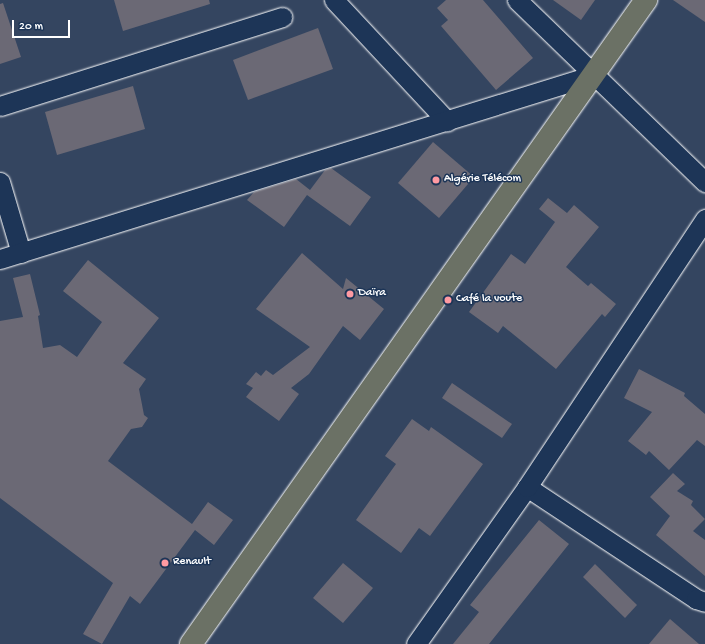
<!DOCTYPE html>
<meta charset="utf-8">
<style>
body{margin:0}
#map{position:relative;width:705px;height:644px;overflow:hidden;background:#344560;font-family:"Gochi Hand",sans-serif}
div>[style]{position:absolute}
.building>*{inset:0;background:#6b6975}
.roads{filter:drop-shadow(0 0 1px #fff) drop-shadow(0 0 1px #fff)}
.minor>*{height:19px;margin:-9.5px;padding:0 9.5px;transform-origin:9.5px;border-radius:9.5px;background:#1d3557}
.major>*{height:22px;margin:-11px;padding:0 11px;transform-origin:11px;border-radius:11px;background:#6b7165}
.dots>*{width:11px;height:11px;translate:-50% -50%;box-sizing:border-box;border:2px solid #1d3557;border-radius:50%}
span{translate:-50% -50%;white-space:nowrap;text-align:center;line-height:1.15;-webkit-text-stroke:3px #1d3557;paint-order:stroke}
.poi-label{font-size:12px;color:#fff}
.left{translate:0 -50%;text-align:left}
.scale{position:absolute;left:12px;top:20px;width:58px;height:18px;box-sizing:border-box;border:2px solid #fff;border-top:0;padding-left:5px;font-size:12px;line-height:14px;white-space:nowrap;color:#fff;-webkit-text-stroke:3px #1d3557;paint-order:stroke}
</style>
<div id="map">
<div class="building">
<i style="clip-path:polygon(114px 0,209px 0,210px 4px,123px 31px)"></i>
<i style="clip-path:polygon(446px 0,483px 0,533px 58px,496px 90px,441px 26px,448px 20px,437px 8px)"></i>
<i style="clip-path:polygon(553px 0,595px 0,581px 20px)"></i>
<i style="clip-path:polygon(673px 0,705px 0,705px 22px)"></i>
<i style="clip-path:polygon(3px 3px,21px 57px,0 64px,0 4px)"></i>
<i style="clip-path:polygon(318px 28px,333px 69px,248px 100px,233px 60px)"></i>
<i style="clip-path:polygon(133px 86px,145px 129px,57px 155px,45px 112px)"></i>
<i style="clip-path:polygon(433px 142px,474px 177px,439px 218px,398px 183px)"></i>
<i style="clip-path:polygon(331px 168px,371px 197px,350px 226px,307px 195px,284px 227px,247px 200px,254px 192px,296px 179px,310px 190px,325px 170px)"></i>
<i style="clip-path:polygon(548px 198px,567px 213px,574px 205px,599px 227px,566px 267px,588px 286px,591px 283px,616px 304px,605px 317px,602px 314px,556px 369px,503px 326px,498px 333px,469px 312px,511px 254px,525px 264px,555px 222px,539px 209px)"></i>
<i style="clip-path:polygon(302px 253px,343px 289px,346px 278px,384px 309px,360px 340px,343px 326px,309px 374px,291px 388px,299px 394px,279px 421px,246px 397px,253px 388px,246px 384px,256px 372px,261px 376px,266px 370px,273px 375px,310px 347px,256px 309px)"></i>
<i style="clip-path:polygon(88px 260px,159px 318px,123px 363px,146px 379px,139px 389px,144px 415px,148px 418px,142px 427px,131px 429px,108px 461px,192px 524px,208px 502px,233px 520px,214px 545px,195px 530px,140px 604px,130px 596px,102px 644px,83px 634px,113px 583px,0 498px,0 321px,23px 317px,13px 278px,30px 274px,40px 315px,38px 316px,43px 348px,60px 345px,77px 357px,102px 322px,63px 291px)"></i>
<i style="clip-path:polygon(639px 369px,685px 393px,684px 396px,705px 414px,705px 446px,697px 440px,669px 470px,649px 451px,646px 455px,628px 441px,652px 412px,624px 398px)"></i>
<i style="clip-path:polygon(452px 383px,512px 424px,502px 438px,442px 398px)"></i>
<i style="clip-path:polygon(412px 419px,429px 431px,431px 427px,483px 464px,430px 536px,419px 528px,401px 553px,356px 520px,396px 464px,385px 456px)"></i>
<i style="clip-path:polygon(673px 473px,685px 484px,677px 491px,693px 501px,691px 505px,705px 519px,693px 531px,705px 540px,705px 576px,656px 535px,670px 516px,650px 497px)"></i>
<i style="clip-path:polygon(539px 520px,569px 544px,489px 644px,453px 644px,479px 612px,470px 605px)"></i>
<i style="clip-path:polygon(343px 563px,373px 588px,343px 623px,313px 598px)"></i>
<i style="clip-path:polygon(595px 564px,637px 605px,625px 618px,583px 577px)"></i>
<i style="clip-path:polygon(670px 619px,699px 644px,649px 644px)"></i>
</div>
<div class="roads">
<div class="minor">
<i style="left:334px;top:0;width:166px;rotate:47deg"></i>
<i style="left:517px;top:0;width:262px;rotate:44.1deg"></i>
<i style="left:0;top:106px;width:296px;rotate:-17.5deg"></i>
<i style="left:0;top:182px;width:74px;rotate:73.5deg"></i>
<i style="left:0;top:259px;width:621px;rotate:-17.24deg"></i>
<i style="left:527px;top:487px;width:203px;rotate:33.5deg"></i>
<i style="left:696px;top:599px;width:9px;rotate:18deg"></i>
<i style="left:416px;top:644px;width:192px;rotate:-54.7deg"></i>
<i style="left:527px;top:487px;width:322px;rotate:-56.4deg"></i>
</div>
<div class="major">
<i style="left:191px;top:644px;width:789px;rotate:-54.76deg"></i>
</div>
</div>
<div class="dots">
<i style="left:436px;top:180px;background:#ff9aa2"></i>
<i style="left:350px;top:294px;background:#ff9aa2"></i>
<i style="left:448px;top:300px;background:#ff9aa2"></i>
<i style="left:165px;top:563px;background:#ff9aa2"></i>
</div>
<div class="poi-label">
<span class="left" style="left:444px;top:180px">Algérie Télécom</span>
<span class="left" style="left:358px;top:294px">Daïra</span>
<span class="left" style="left:456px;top:300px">Café la voute</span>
<span class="left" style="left:173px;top:563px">Renault</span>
</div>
<div class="scale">20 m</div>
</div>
